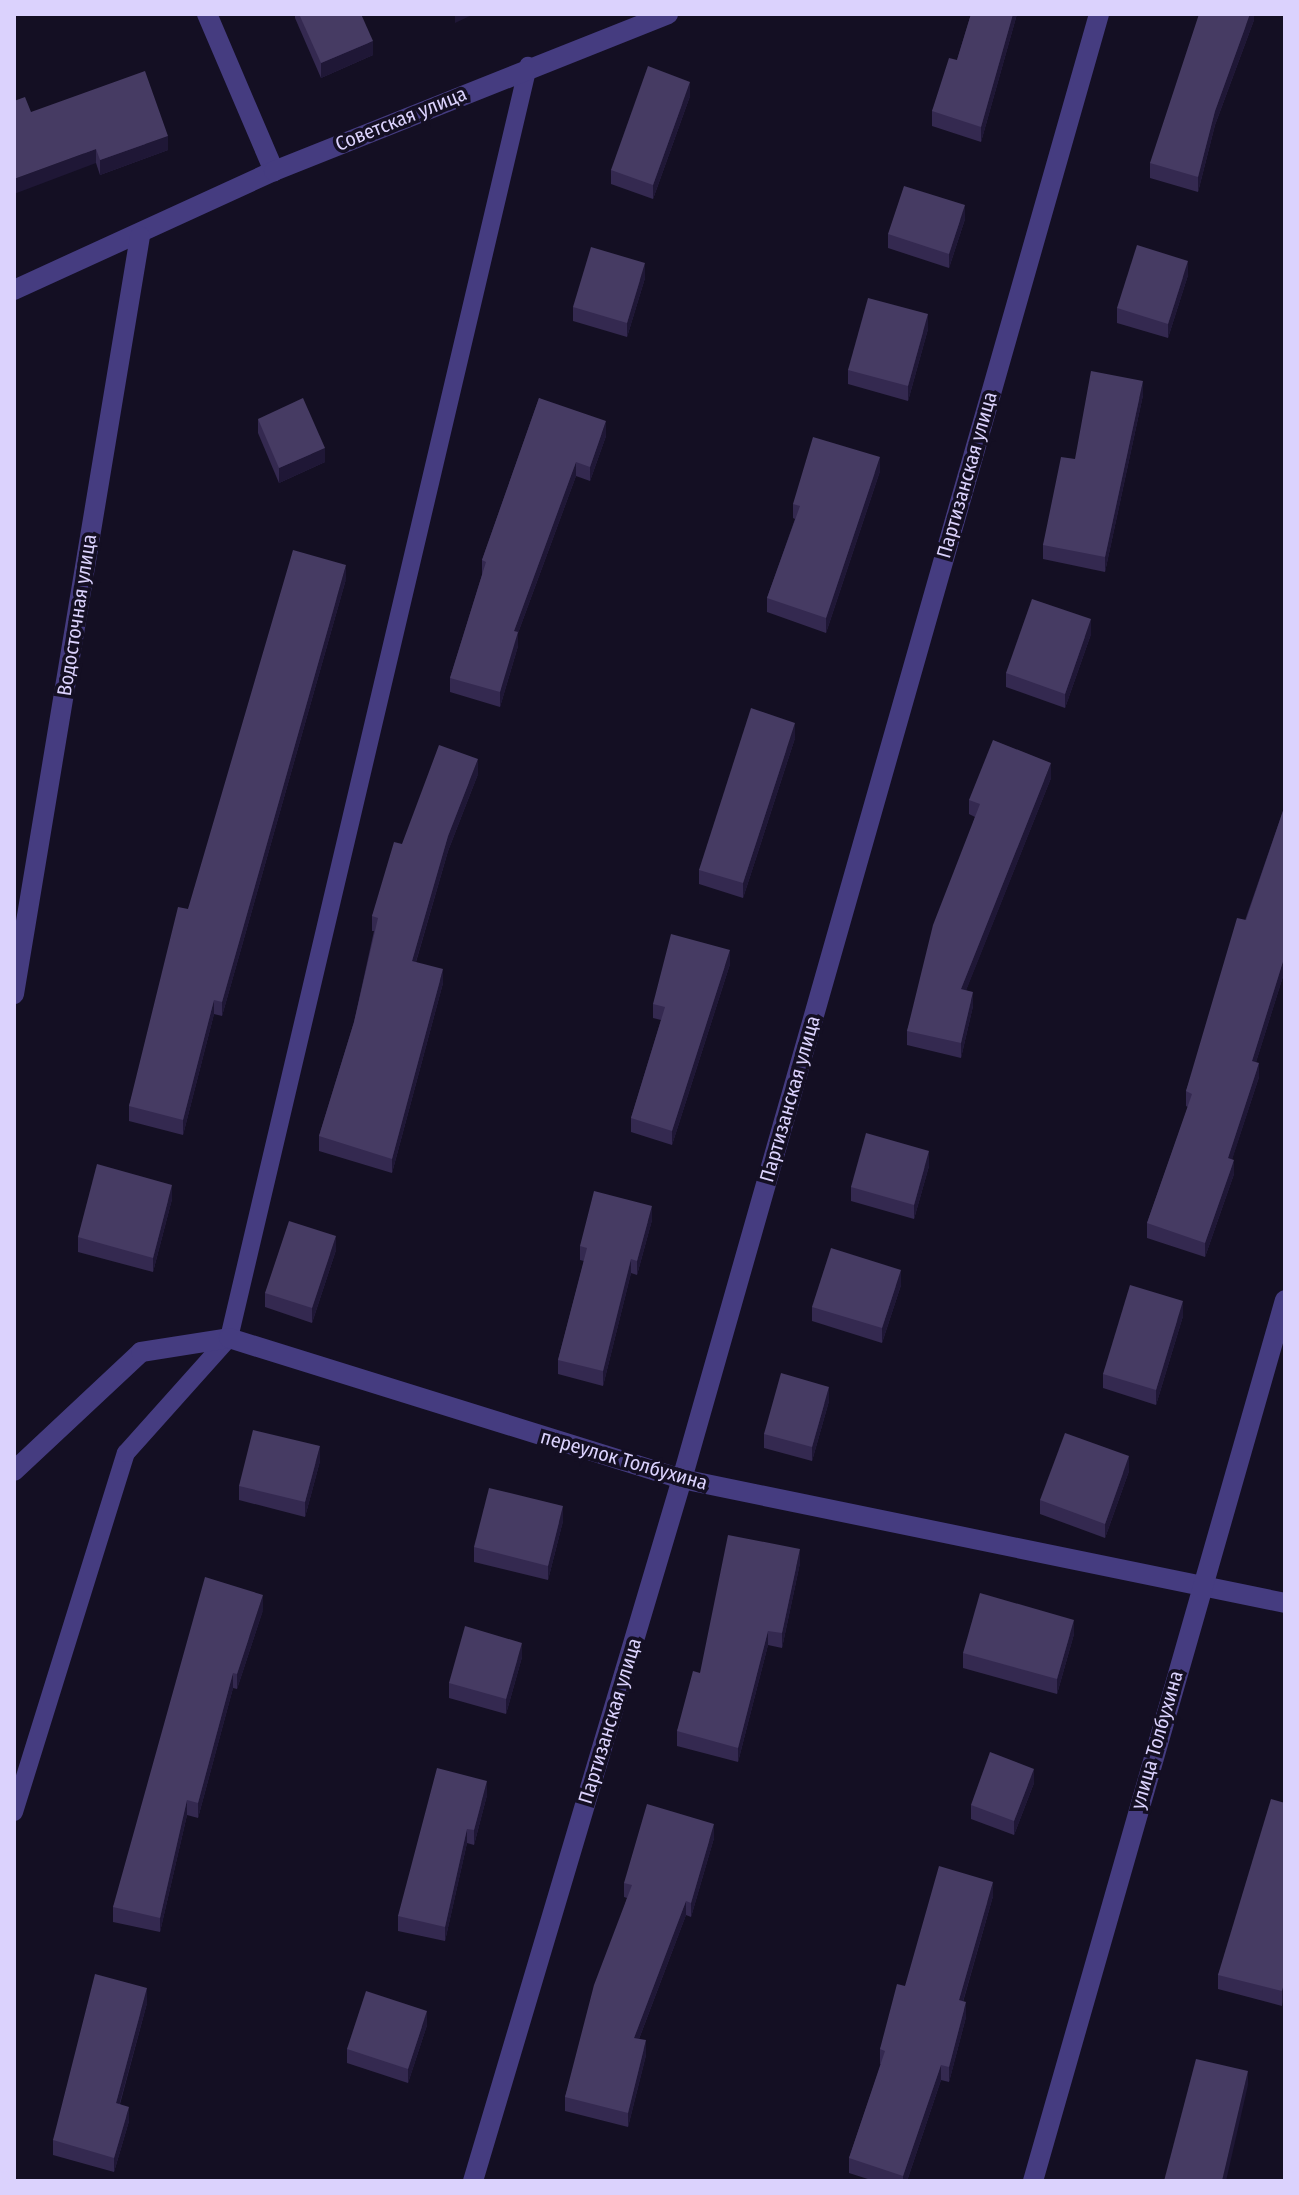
<!DOCTYPE html>
<meta charset="utf-8">
<style>
body{margin:0}
#map{position:relative;width:1299px;height:2195px;overflow:hidden;background:#140f23;font-family:"Fira Sans Condensed",sans-serif}
div>[style]{position:absolute}
.lane>*{height:18px;margin:-9px;padding:0 9px;transform-origin:9px;border-radius:9px;background:#453c80}
.street>*{height:20px;margin:-10px;padding:0 10px;transform-origin:10px;border-radius:10px;background:#453c80}
.wall>*{inset:0;background:#342950}
.shaded-wall>*{inset:0;background:#1f1736}
.building>*{inset:0;background:#463b63}
span{translate:-50% -50%;white-space:nowrap;text-align:center;line-height:1.15;-webkit-text-stroke:7px #140f23;paint-order:stroke}
.street-label{font-size:20px;color:#dbd2fd}
.frame{position:absolute;inset:0;border:16px solid #dbd2fd;pointer-events:none}
</style>
<div id="map">
<div class="lane">
<i style="left:14px;top:1812px;width:376px;rotate:-72.7deg"></i>
<i style="left:126px;top:1453px;width:154px;rotate:-48.2deg"></i>
<i style="left:229px;top:1338px;width:1307px;rotate:-76.77deg"></i>
</div>
<div class="street">
<i style="left:207px;top:14px;width:171px;rotate:66.9deg"></i>
<i style="left:14px;top:290px;width:286px;rotate:-24.6deg"></i>
<i style="left:274px;top:171px;width:424px;rotate:-21.7deg"></i>
<i style="left:14px;top:994px;width:768px;rotate:-80.56deg"></i>
<i style="left:14px;top:1471px;width:174px;rotate:-43.1deg"></i>
<i style="left:141px;top:1352px;width:89px;rotate:-9deg"></i>
<i style="left:229px;top:1338px;width:474px;rotate:17.3deg"></i>
<i style="left:682px;top:1479px;width:616px;rotate:11.62deg"></i>
<i style="left:473px;top:2181px;width:732px;rotate:-73.42deg"></i>
<i style="left:682px;top:1479px;width:1523px;rotate:-74.11deg"></i>
<i style="left:1033px;top:2181px;width:916px;rotate:-74.04deg"></i>
</div>
<div class="wall">
<i style="clip-path:polygon(295px 14px,361px 14px,373px 55px,321px 78px,295px 18px)"></i>
<i style="clip-path:polygon(971px 14px,1017px 14px,981px 142px,932px 126px,932px 111px,957px 60px)"></i>
<i style="clip-path:polygon(1254px 14px,1254px 20px,1215px 125px,1198px 192px,1150px 178px,1150px 163px)"></i>
<i style="clip-path:polygon(690px 96px,653px 199px,611px 184px,611px 170px)"></i>
<i style="clip-path:polygon(31px 112px,168px 150px,100px 175px,96px 163px)"></i>
<i style="clip-path:polygon(965px 219px,949px 268px,888px 248px,888px 234px)"></i>
<i style="clip-path:polygon(1188px 275px,1168px 338px,1117px 323px,1117px 308px)"></i>
<i style="clip-path:polygon(645px 278px,627px 337px,573px 321px,573px 307px)"></i>
<i style="clip-path:polygon(928px 329px,908px 401px,848px 384px,848px 370px)"></i>
<i style="clip-path:polygon(1143px 395px,1105px 572px,1043px 559px,1043px 545px,1075px 459px)"></i>
<i style="clip-path:polygon(539px 398px,606px 436px,590px 481px,576px 476px,518px 633px,518px 646px,500px 707px,450px 692px,450px 678px,482px 575px,482px 560px)"></i>
<i style="clip-path:polygon(258px 419px,325px 462px,279px 483px,258px 433px)"></i>
<i style="clip-path:polygon(880px 471px,826px 633px,767px 612px,767px 598px,795px 519px,793px 518px,793px 504px)"></i>
<i style="clip-path:polygon(346px 579px,222px 1016px,214px 1014px,183px 1135px,129px 1121px,129px 1106px,188px 909px)"></i>
<i style="clip-path:polygon(1091px 634px,1065px 708px,1006px 687px,1006px 673px)"></i>
<i style="clip-path:polygon(795px 738px,743px 898px,699px 884px,699px 870px)"></i>
<i style="clip-path:polygon(478px 774px,448px 851px,416px 962px,443px 983px,392px 1173px,319px 1151px,319px 1136px,354px 1022px,374px 931px,372px 931px,372px 916px,402px 844px)"></i>
<i style="clip-path:polygon(1051px 778px,966px 990px,973px 1006px,961px 1058px,907px 1045px,907px 1031px,975px 817px,969px 814px,969px 800px)"></i>
<i style="clip-path:polygon(1285px 805px,1285px 970px,1256px 1062px,1259px 1077px,1232px 1159px,1234px 1174px,1205px 1257px,1147px 1238px,1147px 1223px,1188px 1107px,1186px 1106px,1186px 1091px)"></i>
<i style="clip-path:polygon(730px 964px,672px 1145px,631px 1132px,631px 1118px,661px 1020px,653px 1018px,653px 1004px)"></i>
<i style="clip-path:polygon(929px 1166px,914px 1219px,851px 1201px,851px 1187px)"></i>
<i style="clip-path:polygon(172px 1199px,153px 1272px,78px 1252px,78px 1237px)"></i>
<i style="clip-path:polygon(652px 1220px,637px 1275px,631px 1273px,603px 1386px,558px 1374px,558px 1360px,584px 1261px,580px 1260px,580px 1246px)"></i>
<i style="clip-path:polygon(336px 1250px,312px 1323px,265px 1307px,265px 1293px)"></i>
<i style="clip-path:polygon(901px 1285px,882px 1343px,812px 1321px,812px 1307px)"></i>
<i style="clip-path:polygon(1183px 1316px,1156px 1405px,1103px 1388px,1103px 1374px)"></i>
<i style="clip-path:polygon(829px 1401px,812px 1461px,764px 1448px,764px 1434px)"></i>
<i style="clip-path:polygon(320px 1461px,305px 1517px,239px 1500px,239px 1486px)"></i>
<i style="clip-path:polygon(1129px 1471px,1105px 1538px,1040px 1514px,1040px 1500px)"></i>
<i style="clip-path:polygon(563px 1521px,548px 1580px,474px 1562px,474px 1547px)"></i>
<i style="clip-path:polygon(800px 1563px,782px 1648px,768px 1645px,738px 1762px,677px 1746px,677px 1731px,700px 1673px)"></i>
<i style="clip-path:polygon(263px 1610px,237px 1689px,233px 1688px,198px 1818px,187px 1815px,160px 1932px,113px 1922px,113px 1907px)"></i>
<i style="clip-path:polygon(1074px 1634px,1057px 1694px,963px 1668px,963px 1653px)"></i>
<i style="clip-path:polygon(522px 1657px,506px 1714px,449px 1698px,449px 1683px)"></i>
<i style="clip-path:polygon(1285px 1705px,1285px 1733px,1283px 1732px,1283px 1718px)"></i>
<i style="clip-path:polygon(1034px 1783px,1014px 1835px,971px 1819px,971px 1805px)"></i>
<i style="clip-path:polygon(487px 1795px,474px 1845px,467px 1843px,445px 1941px,398px 1931px,398px 1916px)"></i>
<i style="clip-path:polygon(1285px 1803px,1282px 2006px,1218px 1989px,1218px 1975px)"></i>
<i style="clip-path:polygon(714px 1838px,691px 1917px,686px 1915px,639px 2039px,646px 2055px,628px 2127px,565px 2111px,565px 2097px,627px 1898px,624px 1897px,624px 1883px)"></i>
<i style="clip-path:polygon(993px 1896px,963px 2002px,966px 2017px,949px 2082px,941px 2080px,907px 2181px,874px 2181px,849px 2173px,849px 2158px,881px 2064px,880px 2064px,880px 2049px,905px 1986px)"></i>
<i style="clip-path:polygon(147px 2003px,120px 2104px,129px 2121px,114px 2172px,53px 2155px,53px 2140px)"></i>
<i style="clip-path:polygon(427px 2025px,408px 2083px,347px 2063px,347px 2049px)"></i>
</div>
<div class="shaded-wall">
<i style="clip-path:polygon(455px 14px,474px 14px,455px 23px)"></i>
<i style="clip-path:polygon(1013px 14px,1017px 14px,981px 142px,981px 127px)"></i>
<i style="clip-path:polygon(1250px 14px,1254px 14px,1254px 20px,1215px 125px,1198px 192px,1198px 177px,1215px 111px)"></i>
<i style="clip-path:polygon(373px 41px,373px 55px,321px 78px,321px 63px)"></i>
<i style="clip-path:polygon(690px 82px,690px 96px,653px 199px,653px 185px)"></i>
<i style="clip-path:polygon(168px 136px,168px 150px,100px 175px,100px 160px)"></i>
<i style="clip-path:polygon(96px 149px,96px 163px,14px 194px,14px 179px)"></i>
<i style="clip-path:polygon(965px 205px,965px 219px,949px 268px,949px 254px)"></i>
<i style="clip-path:polygon(1188px 261px,1188px 275px,1168px 338px,1168px 324px)"></i>
<i style="clip-path:polygon(645px 263px,645px 278px,627px 337px,627px 323px)"></i>
<i style="clip-path:polygon(928px 314px,928px 329px,908px 401px,908px 386px)"></i>
<i style="clip-path:polygon(1143px 381px,1143px 395px,1105px 572px,1105px 557px)"></i>
<i style="clip-path:polygon(606px 421px,606px 436px,590px 481px,590px 467px)"></i>
<i style="clip-path:polygon(325px 448px,325px 462px,279px 483px,279px 468px)"></i>
<i style="clip-path:polygon(880px 457px,880px 471px,826px 633px,826px 618px)"></i>
<i style="clip-path:polygon(576px 462px,576px 476px,518px 633px,518px 646px,500px 707px,500px 692px,514px 631px)"></i>
<i style="clip-path:polygon(346px 565px,346px 579px,222px 1016px,222px 1002px)"></i>
<i style="clip-path:polygon(1091px 619px,1091px 634px,1065px 708px,1065px 694px)"></i>
<i style="clip-path:polygon(795px 723px,795px 738px,743px 898px,743px 883px)"></i>
<i style="clip-path:polygon(478px 759px,478px 774px,448px 851px,412px 975px,412px 961px,448px 836px)"></i>
<i style="clip-path:polygon(1051px 763px,1051px 778px,961px 1003px,961px 989px)"></i>
<i style="clip-path:polygon(730px 950px,730px 964px,672px 1145px,672px 1131px)"></i>
<i style="clip-path:polygon(1285px 955px,1285px 970px,1252px 1075px,1252px 1061px)"></i>
<i style="clip-path:polygon(443px 969px,443px 983px,392px 1173px,392px 1159px)"></i>
<i style="clip-path:polygon(973px 992px,973px 1006px,961px 1058px,961px 1043px)"></i>
<i style="clip-path:polygon(214px 1000px,214px 1014px,183px 1135px,183px 1120px)"></i>
<i style="clip-path:polygon(1259px 1063px,1259px 1077px,1228px 1172px,1228px 1158px)"></i>
<i style="clip-path:polygon(929px 1151px,929px 1166px,914px 1219px,914px 1205px)"></i>
<i style="clip-path:polygon(1234px 1160px,1234px 1174px,1205px 1257px,1205px 1243px)"></i>
<i style="clip-path:polygon(172px 1185px,172px 1199px,153px 1272px,153px 1258px)"></i>
<i style="clip-path:polygon(652px 1206px,652px 1220px,637px 1275px,637px 1261px)"></i>
<i style="clip-path:polygon(336px 1236px,336px 1250px,312px 1323px,312px 1308px)"></i>
<i style="clip-path:polygon(631px 1259px,631px 1273px,603px 1386px,603px 1371px)"></i>
<i style="clip-path:polygon(901px 1270px,901px 1285px,882px 1343px,882px 1328px)"></i>
<i style="clip-path:polygon(1183px 1301px,1183px 1316px,1156px 1405px,1156px 1390px)"></i>
<i style="clip-path:polygon(829px 1387px,829px 1401px,812px 1461px,812px 1447px)"></i>
<i style="clip-path:polygon(320px 1446px,320px 1461px,305px 1517px,305px 1502px)"></i>
<i style="clip-path:polygon(1129px 1456px,1129px 1471px,1105px 1538px,1105px 1524px)"></i>
<i style="clip-path:polygon(563px 1506px,563px 1521px,548px 1580px,548px 1566px)"></i>
<i style="clip-path:polygon(800px 1549px,800px 1563px,782px 1648px,782px 1633px)"></i>
<i style="clip-path:polygon(263px 1595px,263px 1610px,237px 1689px,237px 1674px)"></i>
<i style="clip-path:polygon(1074px 1620px,1074px 1634px,1057px 1694px,1057px 1679px)"></i>
<i style="clip-path:polygon(768px 1631px,768px 1645px,738px 1762px,738px 1748px)"></i>
<i style="clip-path:polygon(522px 1643px,522px 1657px,506px 1714px,506px 1699px)"></i>
<i style="clip-path:polygon(233px 1673px,233px 1688px,198px 1818px,198px 1803px)"></i>
<i style="clip-path:polygon(1034px 1769px,1034px 1783px,1014px 1835px,1014px 1821px)"></i>
<i style="clip-path:polygon(487px 1781px,487px 1795px,474px 1845px,474px 1830px)"></i>
<i style="clip-path:polygon(187px 1800px,187px 1815px,160px 1932px,160px 1918px)"></i>
<i style="clip-path:polygon(714px 1824px,714px 1838px,691px 1917px,691px 1903px)"></i>
<i style="clip-path:polygon(467px 1829px,467px 1843px,445px 1941px,445px 1927px)"></i>
<i style="clip-path:polygon(993px 1882px,993px 1896px,959px 2015px,959px 2000px)"></i>
<i style="clip-path:polygon(686px 1901px,686px 1915px,634px 2052px,634px 2038px)"></i>
<i style="clip-path:polygon(1285px 1980px,1285px 1994px,1282px 2006px,1282px 1991px)"></i>
<i style="clip-path:polygon(147px 1988px,147px 2003px,116px 2117px,116px 2103px)"></i>
<i style="clip-path:polygon(966px 2002px,966px 2017px,949px 2082px,949px 2067px)"></i>
<i style="clip-path:polygon(427px 2011px,427px 2025px,408px 2083px,408px 2069px)"></i>
<i style="clip-path:polygon(646px 2040px,646px 2055px,628px 2127px,628px 2113px)"></i>
<i style="clip-path:polygon(941px 2065px,941px 2080px,907px 2181px,903px 2181px,903px 2176px)"></i>
<i style="clip-path:polygon(1248px 2071px,1248px 2085px,1226px 2181px,1222px 2181px)"></i>
<i style="clip-path:polygon(129px 2107px,129px 2121px,114px 2172px,114px 2158px)"></i>
</div>
<div class="building">
<i style="clip-path:polygon(299px 14px,361px 14px,373px 41px,321px 63px)"></i>
<i style="clip-path:polygon(971px 14px,1013px 14px,981px 127px,932px 111px,949px 58px,957px 60px)"></i>
<i style="clip-path:polygon(1199px 14px,1250px 14px,1215px 111px,1198px 177px,1150px 163px)"></i>
<i style="clip-path:polygon(648px 66px,690px 82px,653px 185px,611px 170px)"></i>
<i style="clip-path:polygon(145px 71px,168px 136px,100px 160px,96px 149px,14px 179px,14px 101px,25px 97px,31px 112px)"></i>
<i style="clip-path:polygon(904px 186px,965px 205px,949px 254px,888px 234px)"></i>
<i style="clip-path:polygon(1137px 245px,1188px 261px,1168px 324px,1117px 308px)"></i>
<i style="clip-path:polygon(591px 247px,645px 263px,627px 323px,573px 307px)"></i>
<i style="clip-path:polygon(868px 298px,928px 314px,908px 386px,848px 370px)"></i>
<i style="clip-path:polygon(1091px 371px,1143px 381px,1105px 557px,1043px 545px,1061px 457px,1075px 459px)"></i>
<i style="clip-path:polygon(303px 398px,325px 448px,279px 468px,258px 419px)"></i>
<i style="clip-path:polygon(539px 398px,606px 421px,590px 467px,576px 462px,514px 631px,518px 632px,500px 692px,450px 678px,486px 562px,482px 560px)"></i>
<i style="clip-path:polygon(813px 437px,880px 457px,826px 618px,767px 598px,800px 506px,793px 504px)"></i>
<i style="clip-path:polygon(293px 550px,346px 565px,222px 1002px,214px 1000px,183px 1120px,129px 1106px,178px 907px,188px 909px)"></i>
<i style="clip-path:polygon(1032px 599px,1091px 619px,1065px 694px,1006px 673px)"></i>
<i style="clip-path:polygon(751px 708px,795px 723px,743px 883px,699px 870px)"></i>
<i style="clip-path:polygon(993px 740px,1051px 763px,961px 989px,973px 992px,961px 1043px,907px 1031px,933px 925px,980px 804px,969px 800px)"></i>
<i style="clip-path:polygon(439px 745px,478px 759px,448px 836px,412px 961px,443px 969px,392px 1159px,319px 1136px,354px 1022px,378px 918px,372px 916px,394px 842px,402px 844px)"></i>
<i style="clip-path:polygon(1285px 805px,1285px 955px,1252px 1061px,1259px 1063px,1228px 1158px,1234px 1160px,1205px 1243px,1147px 1223px,1192px 1094px,1186px 1091px,1237px 918px,1246px 920px)"></i>
<i style="clip-path:polygon(671px 934px,730px 950px,672px 1131px,631px 1118px,665px 1007px,653px 1004px)"></i>
<i style="clip-path:polygon(866px 1133px,929px 1151px,914px 1205px,851px 1187px)"></i>
<i style="clip-path:polygon(97px 1164px,172px 1185px,153px 1258px,78px 1237px)"></i>
<i style="clip-path:polygon(594px 1191px,652px 1206px,637px 1261px,631px 1259px,603px 1371px,558px 1360px,587px 1248px,580px 1246px)"></i>
<i style="clip-path:polygon(289px 1221px,336px 1236px,312px 1308px,265px 1293px)"></i>
<i style="clip-path:polygon(831px 1248px,901px 1270px,882px 1328px,812px 1307px)"></i>
<i style="clip-path:polygon(1130px 1285px,1183px 1301px,1156px 1390px,1103px 1374px)"></i>
<i style="clip-path:polygon(781px 1373px,829px 1387px,812px 1447px,764px 1434px)"></i>
<i style="clip-path:polygon(253px 1430px,320px 1446px,305px 1502px,239px 1486px)"></i>
<i style="clip-path:polygon(1065px 1433px,1129px 1456px,1105px 1524px,1040px 1500px)"></i>
<i style="clip-path:polygon(489px 1488px,563px 1506px,548px 1566px,474px 1547px)"></i>
<i style="clip-path:polygon(728px 1535px,800px 1549px,782px 1633px,768px 1631px,738px 1748px,677px 1731px,693px 1671px,700px 1673px)"></i>
<i style="clip-path:polygon(205px 1577px,263px 1595px,237px 1674px,233px 1673px,198px 1803px,187px 1800px,160px 1918px,113px 1907px)"></i>
<i style="clip-path:polygon(980px 1593px,1074px 1620px,1057px 1679px,963px 1653px)"></i>
<i style="clip-path:polygon(465px 1626px,522px 1643px,506px 1699px,449px 1683px)"></i>
<i style="clip-path:polygon(990px 1752px,1034px 1769px,1014px 1821px,971px 1805px)"></i>
<i style="clip-path:polygon(437px 1768px,487px 1781px,474px 1830px,467px 1829px,445px 1927px,398px 1916px)"></i>
<i style="clip-path:polygon(1271px 1799px,1285px 1803px,1285px 1980px,1282px 1991px,1218px 1975px)"></i>
<i style="clip-path:polygon(647px 1804px,714px 1824px,691px 1903px,686px 1901px,634px 2038px,646px 2040px,628px 2113px,565px 2097px,594px 1985px,632px 1885px,624px 1883px)"></i>
<i style="clip-path:polygon(939px 1866px,993px 1882px,959px 2000px,966px 2002px,949px 2067px,941px 2065px,903px 2176px,849px 2158px,885px 2051px,880px 2049px,897px 1984px,905px 1986px)"></i>
<i style="clip-path:polygon(95px 1974px,147px 1988px,116px 2103px,129px 2107px,114px 2158px,53px 2140px)"></i>
<i style="clip-path:polygon(366px 1991px,427px 2011px,408px 2069px,347px 2049px)"></i>
<i style="clip-path:polygon(1196px 2059px,1248px 2071px,1222px 2181px,1164px 2181px)"></i>
</div>
<div class="street-label">
<span style="left:401px;top:119px;rotate:-22deg">Советская улица</span>
<span style="left:967px;top:475px;rotate:-74deg">Партизанская улица</span>
<span style="left:77px;top:615px;rotate:-81deg">Водосточная улица</span>
<span style="left:790px;top:1099px;rotate:-74deg">Партизанская улица</span>
<span style="left:624px;top:1460px;rotate:16deg">переулок Толбухина</span>
<span style="left:610px;top:1721px;rotate:-73deg">Партизанская улица</span>
<span style="left:1157px;top:1740px;rotate:-74deg">улица Толбухина</span>
</div>
<div class="frame"></div>
</div>
